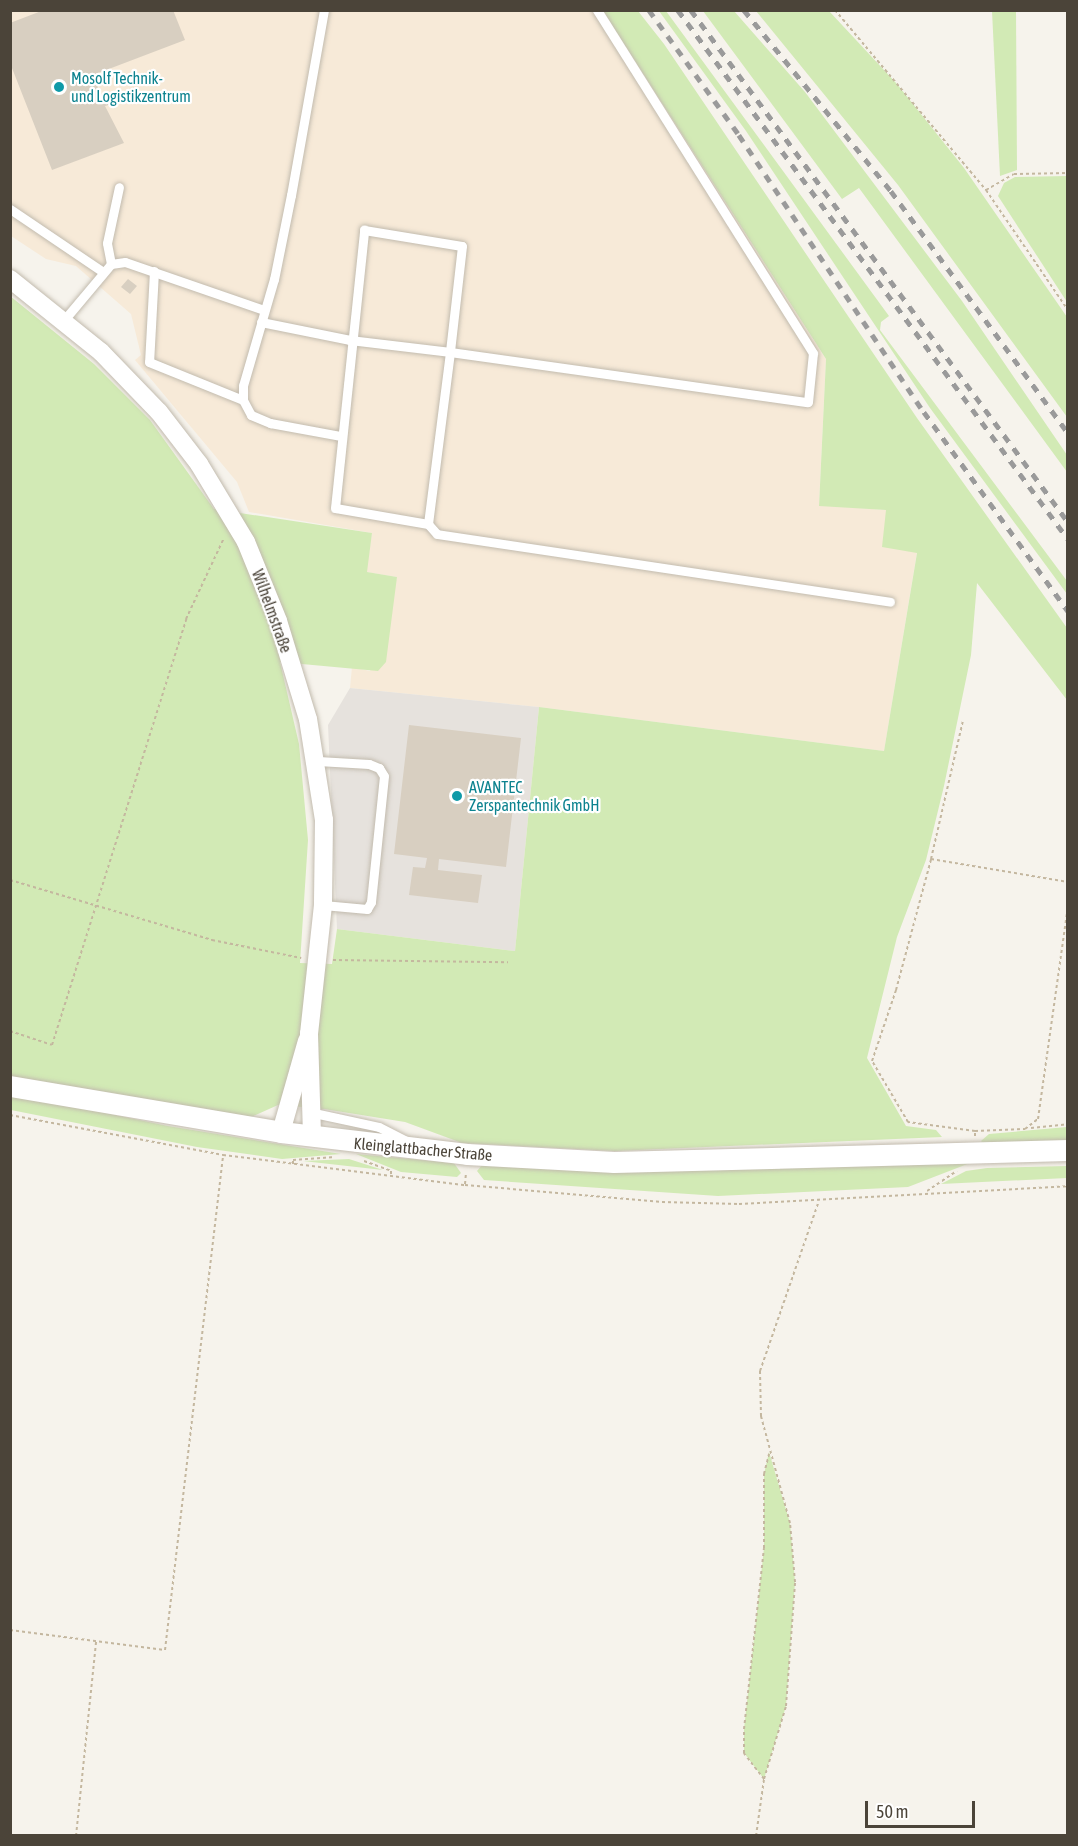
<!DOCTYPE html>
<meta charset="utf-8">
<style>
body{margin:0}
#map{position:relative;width:1078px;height:1846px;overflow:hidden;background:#f6f3ec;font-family:"Asap Condensed",sans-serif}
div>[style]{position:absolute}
.commercial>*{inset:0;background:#f7ead8}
.industrial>*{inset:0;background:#e6e2dd}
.green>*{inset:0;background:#d2eab5}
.building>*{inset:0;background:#d8cfc1}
.path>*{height:2px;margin-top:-1px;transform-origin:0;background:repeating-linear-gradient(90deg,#c4b79f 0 3px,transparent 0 6px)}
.roads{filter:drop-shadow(0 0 2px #c2bbae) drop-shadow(0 0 2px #c2bbae)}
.service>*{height:9px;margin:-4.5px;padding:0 4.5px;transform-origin:4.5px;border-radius:4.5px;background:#fff}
.minor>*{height:18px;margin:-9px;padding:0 9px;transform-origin:9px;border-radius:9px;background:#fff}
.tertiary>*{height:21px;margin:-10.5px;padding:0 10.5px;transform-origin:10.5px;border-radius:10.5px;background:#fff}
.rail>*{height:4.5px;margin-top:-2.25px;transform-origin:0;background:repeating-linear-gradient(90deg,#9a9a9a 0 8px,transparent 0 16px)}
.dots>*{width:16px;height:16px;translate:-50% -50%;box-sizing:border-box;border:3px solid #fff;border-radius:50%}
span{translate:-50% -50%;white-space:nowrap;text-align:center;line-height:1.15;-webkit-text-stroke:4.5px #fff;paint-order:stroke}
.culture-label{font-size:16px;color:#0d838f}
.left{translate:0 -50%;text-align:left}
.street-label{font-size:16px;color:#4b4439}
.frame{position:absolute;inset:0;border:12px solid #4b4439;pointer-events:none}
.scale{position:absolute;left:865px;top:1801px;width:110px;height:27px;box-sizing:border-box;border:3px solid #4b4439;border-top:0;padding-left:8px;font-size:18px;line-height:21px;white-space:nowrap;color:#4b4439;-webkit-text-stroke:4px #fff;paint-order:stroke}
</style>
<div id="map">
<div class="commercial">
<i style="clip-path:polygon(10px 11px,603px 11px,826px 359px,819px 505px,886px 510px,917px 552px,884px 751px,539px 707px,350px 688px,352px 667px,370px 671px,397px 577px,366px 572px,372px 533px,249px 512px,237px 482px,135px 360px,141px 355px,131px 314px,76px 266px,46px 259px,11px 236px)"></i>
</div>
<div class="industrial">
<i style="clip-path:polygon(350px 688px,539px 707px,515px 951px,337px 929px,328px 725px)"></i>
</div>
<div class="green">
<i style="clip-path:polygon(603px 11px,638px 11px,664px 44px,917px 418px,1067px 628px,1067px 700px,977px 583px,971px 655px,944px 786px,926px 860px,897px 937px,867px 1058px,906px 1126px,936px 1130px,942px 1137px,615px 1151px,462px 1143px,405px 1122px,324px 1109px,278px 1105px,251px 1117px,11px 1079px,10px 296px,94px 364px,150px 420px,214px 509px,372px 533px,367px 572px,397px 577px,386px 662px,378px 671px,280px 662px,299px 744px,308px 840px,300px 963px,332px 964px,337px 929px,515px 951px,539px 707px,884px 751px,917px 553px,882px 547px,886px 510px,819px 506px,826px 359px)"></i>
<i style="clip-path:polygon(659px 11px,666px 11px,889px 316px,881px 322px,880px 330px,1067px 581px,1067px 594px,930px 408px,746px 131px)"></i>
<i style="clip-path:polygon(703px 11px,734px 11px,805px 92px,962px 301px,1067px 455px,1067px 472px,859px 188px,842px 199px)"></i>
<i style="clip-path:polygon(756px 11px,829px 11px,897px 84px,964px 168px,1067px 317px,1067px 417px,898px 185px)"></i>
<i style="clip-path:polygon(992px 11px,1016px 11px,1017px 170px,1000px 176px)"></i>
<i style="clip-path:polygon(1067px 176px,1068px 176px,1067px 302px,998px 196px,1004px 183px,1015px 177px)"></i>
<i style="clip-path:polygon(10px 1093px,168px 1126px,341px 1154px,282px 1159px,197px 1147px,11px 1110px)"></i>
<i style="clip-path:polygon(1067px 1127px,1067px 1143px,984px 1144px,981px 1141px,989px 1134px)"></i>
<i style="clip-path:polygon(356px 1154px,454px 1163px,461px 1173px,457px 1177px,401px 1172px)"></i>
<i style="clip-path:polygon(349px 1159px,383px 1170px,303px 1161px)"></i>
<i style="clip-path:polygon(1067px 1160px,970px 1163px,908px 1187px,718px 1196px,484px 1180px,477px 1171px,482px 1165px)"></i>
<i style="clip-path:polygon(1067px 1166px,1067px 1178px,941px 1184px,966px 1171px,987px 1168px)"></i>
<i style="clip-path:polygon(769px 1452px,790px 1523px,795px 1582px,786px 1706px,764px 1779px,744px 1753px,744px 1729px,764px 1548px,764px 1474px)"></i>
</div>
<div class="building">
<i style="clip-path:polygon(44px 10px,173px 10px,185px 40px,93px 75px,102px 99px,109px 96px,112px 104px,105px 106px,124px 143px,52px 170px,10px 63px,10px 23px)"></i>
<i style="clip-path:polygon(128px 279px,137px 286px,130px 294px,121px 287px)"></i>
<i style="clip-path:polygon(409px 725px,521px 738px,506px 867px,439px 859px,438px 870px,482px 875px,478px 903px,409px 895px,413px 867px,425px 868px,427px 858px,394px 854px)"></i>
</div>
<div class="path">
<i style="left:835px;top:10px;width:235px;rotate:50deg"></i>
<i style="left:986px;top:190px;width:145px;rotate:55.7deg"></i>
<i style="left:986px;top:190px;width:32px;rotate:-30deg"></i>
<i style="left:1014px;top:174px;width:54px;rotate:-1.1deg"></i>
<i style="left:931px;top:859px;width:143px;rotate:-77deg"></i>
<i style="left:10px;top:880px;width:211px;rotate:16.5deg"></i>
<i style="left:212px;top:940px;width:91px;rotate:11.4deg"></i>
<i style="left:333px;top:960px;width:175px;rotate:0.7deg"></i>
<i style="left:10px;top:1031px;width:44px;rotate:18.4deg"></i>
<i style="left:52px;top:1045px;width:447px;rotate:-72.5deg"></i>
<i style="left:186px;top:619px;width:89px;rotate:-64.9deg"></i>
<i style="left:10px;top:1115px;width:217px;rotate:10.6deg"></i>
<i style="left:223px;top:1155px;width:244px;rotate:7.1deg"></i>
<i style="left:465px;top:1185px;width:198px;rotate:4.9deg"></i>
<i style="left:662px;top:1202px;width:77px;rotate:1.5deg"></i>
<i style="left:739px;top:1204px;width:329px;rotate:-3.1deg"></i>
<i style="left:1031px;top:1128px;width:37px;rotate:-6deg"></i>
<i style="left:975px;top:1131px;width:68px;rotate:-172.3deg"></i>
<i style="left:908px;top:1122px;width:71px;rotate:-120.5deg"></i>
<i style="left:872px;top:1061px;width:75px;rotate:-71.3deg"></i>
<i style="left:896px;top:990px;width:136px;rotate:-75deg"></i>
<i style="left:931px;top:859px;width:139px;rotate:9.5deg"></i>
<i style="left:975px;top:1136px;width:5px;rotate:-90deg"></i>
<i style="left:975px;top:1131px;width:50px;rotate:-2.3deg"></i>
<i style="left:1025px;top:1129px;width:16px;rotate:-38deg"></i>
<i style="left:1038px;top:1119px;width:216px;rotate:-82deg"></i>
<i style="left:364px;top:1161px;width:29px;rotate:20deg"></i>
<i style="left:391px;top:1171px;width:4px;rotate:90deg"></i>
<i style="left:293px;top:1164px;width:4px;rotate:-90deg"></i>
<i style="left:293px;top:1160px;width:42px;rotate:-4.1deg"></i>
<i style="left:465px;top:1184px;width:12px;rotate:-85deg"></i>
<i style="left:927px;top:1191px;width:36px;rotate:-34deg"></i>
<i style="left:10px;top:1630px;width:156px;rotate:7.4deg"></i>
<i style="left:165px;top:1650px;width:498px;rotate:-83.3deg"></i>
<i style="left:764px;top:1779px;width:33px;rotate:-128deg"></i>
<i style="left:744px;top:1753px;width:24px;rotate:-90deg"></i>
<i style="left:744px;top:1729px;width:182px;rotate:-83.7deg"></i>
<i style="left:764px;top:1548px;width:74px;rotate:-90deg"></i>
<i style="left:764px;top:1474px;width:21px;rotate:-76deg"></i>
<i style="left:76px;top:1836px;width:196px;rotate:-84.1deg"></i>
<i style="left:756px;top:1836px;width:58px;rotate:-82deg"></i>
<i style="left:764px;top:1779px;width:76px;rotate:-73.2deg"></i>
<i style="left:786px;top:1706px;width:124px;rotate:-85.8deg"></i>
<i style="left:795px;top:1582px;width:59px;rotate:-94.8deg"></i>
<i style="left:790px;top:1523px;width:111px;rotate:-105.2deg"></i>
<i style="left:761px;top:1416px;width:45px;rotate:-91.3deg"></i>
<i style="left:760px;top:1371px;width:180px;rotate:-70.9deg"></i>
</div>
<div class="roads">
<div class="service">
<i style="left:324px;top:10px;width:188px;rotate:100.1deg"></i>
<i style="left:291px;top:195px;width:86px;rotate:101.4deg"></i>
<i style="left:274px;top:279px;width:111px;rotate:106.2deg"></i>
<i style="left:243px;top:386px;width:14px;rotate:90deg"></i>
<i style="left:243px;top:400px;width:17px;rotate:62deg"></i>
<i style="left:251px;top:415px;width:21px;rotate:23deg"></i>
<i style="left:270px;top:423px;width:71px;rotate:10.5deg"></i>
<i style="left:10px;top:209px;width:112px;rotate:34.1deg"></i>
<i style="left:111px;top:264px;width:21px;rotate:-101deg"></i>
<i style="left:107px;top:243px;width:57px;rotate:-77.9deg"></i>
<i style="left:154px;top:271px;width:91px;rotate:93.1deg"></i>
<i style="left:149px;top:362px;width:101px;rotate:22deg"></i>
<i style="left:64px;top:320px;width:73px;rotate:-50deg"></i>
<i style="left:111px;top:264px;width:14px;rotate:-8deg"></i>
<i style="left:125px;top:262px;width:147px;rotate:19.1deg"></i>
<i style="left:261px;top:322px;width:91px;rotate:11.4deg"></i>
<i style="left:350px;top:340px;width:101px;rotate:6.8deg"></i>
<i style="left:450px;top:352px;width:173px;rotate:97.3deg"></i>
<i style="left:428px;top:524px;width:13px;rotate:48deg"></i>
<i style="left:437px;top:534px;width:458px;rotate:8.5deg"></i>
<i style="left:428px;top:524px;width:94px;rotate:-170.2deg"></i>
<i style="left:335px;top:508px;width:280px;rotate:-84deg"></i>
<i style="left:364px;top:230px;width:99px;rotate:9.3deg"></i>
<i style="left:462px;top:246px;width:107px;rotate:96.5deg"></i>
<i style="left:450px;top:352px;width:361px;rotate:8deg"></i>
<i style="left:808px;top:402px;width:49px;rotate:-84.2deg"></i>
<i style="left:813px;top:353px;width:405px;rotate:-122.2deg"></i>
<i style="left:318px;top:761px;width:51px;rotate:3.4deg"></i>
<i style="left:369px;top:764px;width:11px;rotate:22deg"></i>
<i style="left:379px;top:768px;width:9px;rotate:58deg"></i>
<i style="left:384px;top:776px;width:127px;rotate:95.9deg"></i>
<i style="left:371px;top:902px;width:8px;rotate:120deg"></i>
<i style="left:367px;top:909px;width:44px;rotate:-174.8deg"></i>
<i style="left:314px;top:1113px;width:66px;rotate:12.2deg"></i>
<i style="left:379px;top:1127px;width:34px;rotate:27deg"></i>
</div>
<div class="minor">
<i style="left:10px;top:279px;width:117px;rotate:38.7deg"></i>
<i style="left:101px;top:352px;width:83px;rotate:46deg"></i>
<i style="left:159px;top:412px;width:66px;rotate:52.4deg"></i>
<i style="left:199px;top:464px;width:91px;rotate:58.9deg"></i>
<i style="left:246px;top:542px;width:85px;rotate:67.9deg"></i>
<i style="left:278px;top:621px;width:102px;rotate:73deg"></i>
<i style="left:308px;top:719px;width:102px;rotate:81deg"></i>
<i style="left:324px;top:820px;width:85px;rotate:90.7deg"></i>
<i style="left:323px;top:905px;width:130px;rotate:96.2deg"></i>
<i style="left:309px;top:1034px;width:103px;rotate:88.3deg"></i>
<i style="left:281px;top:1132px;width:95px;rotate:-74.1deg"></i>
</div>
<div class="tertiary">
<i style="left:10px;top:1086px;width:275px;rotate:9.6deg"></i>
<i style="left:281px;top:1132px;width:187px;rotate:6.7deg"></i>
<i style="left:467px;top:1154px;width:147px;rotate:3.1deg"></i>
<i style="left:614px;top:1162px;width:454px;rotate:-1.5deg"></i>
</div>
</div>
<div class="rail">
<i style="left:649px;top:10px;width:154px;rotate:54.2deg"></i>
<i style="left:739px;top:135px;width:333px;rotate:56.3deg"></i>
<i style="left:924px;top:412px;width:246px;rotate:54.1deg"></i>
<i style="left:678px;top:10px;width:657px;rotate:53.6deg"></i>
<i style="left:691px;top:10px;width:636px;rotate:53.63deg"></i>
<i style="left:744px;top:10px;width:233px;rotate:50.9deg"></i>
<i style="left:891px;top:191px;width:300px;rotate:53.8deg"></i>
</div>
<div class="dots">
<i style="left:59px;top:87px;background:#0f9aa8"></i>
<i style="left:457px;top:796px;background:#0f9aa8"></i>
</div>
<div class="culture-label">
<span class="left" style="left:71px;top:87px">Mosolf Technik-<br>und Logistikzentrum</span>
<span class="left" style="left:469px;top:796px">AVANTEC<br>Zerspantechnik GmbH</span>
</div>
<div class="street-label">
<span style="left:272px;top:611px;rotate:70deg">Wilhelmstraße</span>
<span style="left:423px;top:1149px;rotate:5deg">Kleinglattbacher Straße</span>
</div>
<div class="frame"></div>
<div class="scale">50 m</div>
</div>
